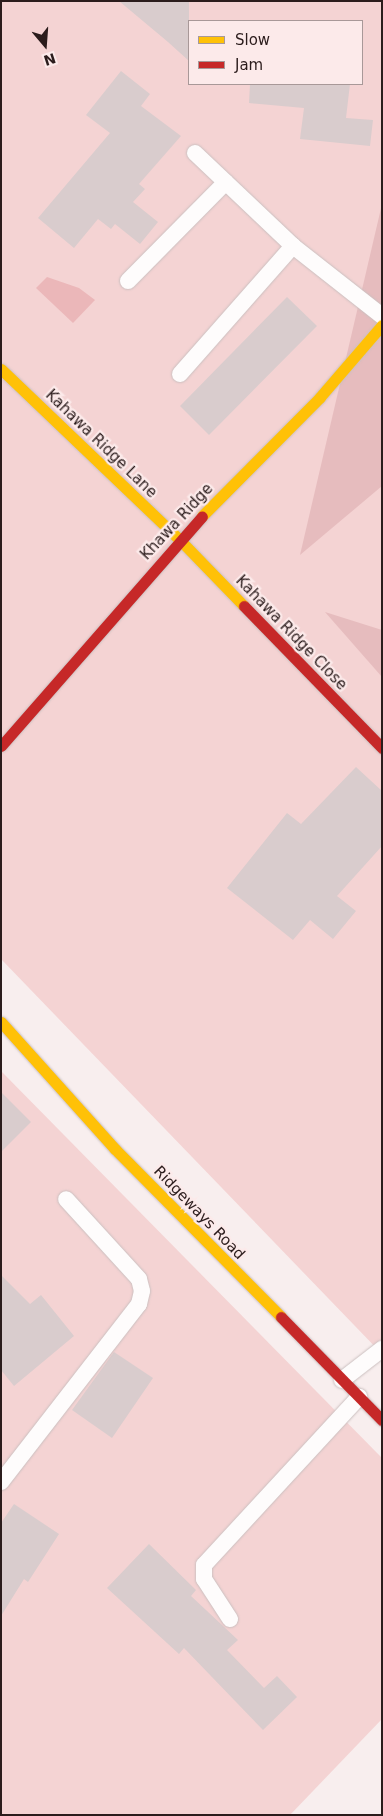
<!DOCTYPE html>
<style>
body{margin:0}
#map{position:relative;width:383px;height:1816px;overflow:hidden;background:#f8eeee;font-family:"DejaVu Sans",sans-serif}
div>[style]{position:absolute}
.green>*{inset:0;background:#f4d3d3}
.forest>*{inset:0;background:#e6bcbe}
.water>*{inset:0;background:#ebb7b9}
.building>*{inset:0;background:#d9cccd}
.roads{filter:drop-shadow(0 0 1px #cbc0c0) drop-shadow(0 0 1px #cbc0c0)}
.lane>*{height:16px;margin:-8px;padding:0 8px;transform-origin:8px;border-radius:8px;background:#fefcfc}
.slow>*{height:11px;margin:-5.5px;padding:0 5.5px;transform-origin:5.5px;border-radius:5.5px;background:#ffc107}
.jam>*{height:11px;margin:-5.5px;padding:0 5.5px;transform-origin:5.5px;border-radius:5.5px;background:#c62828}
span{translate:-50% -50%;white-space:nowrap;text-align:center;line-height:1.15;-webkit-text-stroke:4.5px #fceaea;paint-order:stroke}
.street-label{font-size:15px;color:#2b1c1c}
.frame{position:absolute;inset:0;border:2px solid #2b1c1c;pointer-events:none}
.legend{position:absolute;left:188px;top:20px;width:175px;height:65px;box-sizing:border-box;background:#fceaea;border:1px solid #a89898;margin:0;padding:6px 9px;list-style:none;font-size:15px;color:#2b1c1c}
.legend li{display:flex;align-items:center;gap:10px;height:25px}
.legend b{width:25px;border:1px solid #a89898}
.north{position:absolute;left:20px;top:20px;width:50px;height:50px;-webkit-text-stroke:4px #fceaea;paint-order:stroke;rotate:162deg;font-size:14px;font-weight:700;line-height:20px;text-align:center;color:#2b1c1c}
.north::after{content:'';display:block;margin:auto;width:18px;height:22px;background:#2b1c1c;clip-path:polygon(50% 0,100% 100%,50% 72%,0 100%)}
</style>
<div id="map">
<div class="green">
<i style="clip-path:polygon(evenodd,1px 1px,382px 1px,382px 1354px,1px 959px,1px 1px,189px 21px,362px 21px,362px 84px,189px 84px,189px 21px)"></i>
<i style="clip-path:polygon(1px 1071px,382px 1458px,382px 1719px,290px 1815px,1px 1815px)"></i>
</div>
<div class="forest">
<i style="clip-path:polygon(382px 204px,382px 486px,300px 555px)"></i>
<i style="clip-path:polygon(325px 612px,382px 630px,382px 677px)"></i>
</div>
<div class="water">
<i style="clip-path:polygon(47px 277px,79px 288px,95px 300px,73px 323px,36px 288px)"></i>
</div>
<div class="building">
<i style="clip-path:polygon(119px 1px,189px 1px,189px 61px,168px 42px)"></i>
<i style="clip-path:polygon(121px 71px,150px 94px,141px 106px,181px 136px,139px 184px,145px 189px,133px 202px,158px 222px,140px 244px,115px 224px,111px 229px,98px 219px,74px 248px,38px 218px,110px 133px,86px 115px)"></i>
<i style="clip-path:polygon(250px 84px,350px 84px,346px 118px,373px 120px,370px 146px,300px 139px,304px 108px,249px 103px)"></i>
<i style="clip-path:polygon(287px 297px,317px 326px,209px 435px,180px 406px)"></i>
<i style="clip-path:polygon(356px 767px,382px 791px,382px 846px,337px 896px,356px 911px,333px 939px,310px 920px,293px 940px,227px 888px,287px 813px,301px 824px)"></i>
<i style="clip-path:polygon(1px 1092px,31px 1122px,1px 1152px)"></i>
<i style="clip-path:polygon(1px 1275px,30px 1304px,41px 1295px,74px 1336px,14px 1386px,1px 1370px)"></i>
<i style="clip-path:polygon(114px 1352px,153px 1378px,112px 1438px,72px 1410px)"></i>
<i style="clip-path:polygon(14px 1504px,59px 1534px,28px 1582px,24px 1579px,1px 1616px,1px 1523px)"></i>
<i style="clip-path:polygon(149px 1544px,196px 1590px,191px 1596px,238px 1640px,227px 1650px,264px 1688px,277px 1676px,297px 1697px,263px 1730px,184px 1648px,179px 1654px,107px 1588px)"></i>
</div>
<div class="roads">
<div class="lane">
<i style="left:195px;top:153px;width:135px;rotate:43.5deg"></i>
<i style="left:293px;top:246px;width:113px;rotate:38.2deg"></i>
<i style="left:128px;top:281px;width:139px;rotate:-45.3deg"></i>
<i style="left:180px;top:374px;width:171px;rotate:-48.6deg"></i>
<i style="left:342px;top:1380px;width:51px;rotate:-37.8deg"></i>
<i style="left:1px;top:1482px;width:225px;rotate:-52.2deg"></i>
<i style="left:139px;top:1304px;width:13px;rotate:-77deg"></i>
<i style="left:142px;top:1291px;width:12px;rotate:-104deg"></i>
<i style="left:139px;top:1279px;width:108px;rotate:-132.4deg"></i>
<i style="left:230px;top:1619px;width:48px;rotate:-123deg"></i>
<i style="left:204px;top:1579px;width:14px;rotate:-90deg"></i>
<i style="left:204px;top:1565px;width:229px;rotate:-47.3deg"></i>
</div>
<div class="slow">
<i style="left:1px;top:369px;width:246px;rotate:43.7deg"></i>
<i style="left:179px;top:539px;width:93px;rotate:45.9deg"></i>
<i style="left:202px;top:516px;width:168px;rotate:-45.2deg"></i>
<i style="left:320px;top:397px;width:95px;rotate:-49.3deg"></i>
<i style="left:1px;top:1022px;width:171px;rotate:48.1deg"></i>
<i style="left:115px;top:1149px;width:236px;rotate:45.3deg"></i>
</div>
<div class="jam">
<i style="left:244px;top:606px;width:198px;rotate:45.8deg"></i>
<i style="left:1px;top:746px;width:305px;rotate:-48.8deg"></i>
<i style="left:281px;top:1317px;width:144px;rotate:45.6deg"></i>
</div>
</div>
<div class="street-label">
<span style="left:101px;top:444px;rotate:44deg">Kahawa Ridge Lane</span>
<span style="left:177px;top:522px;rotate:-47deg">Khawa Ridge</span>
<span style="left:291px;top:633px;rotate:46deg">Kahawa Ridge Close</span>
<span style="left:199px;top:1213px;rotate:46deg">Ridgeways Road</span>
</div>
<div class="frame"></div>
<ul class="legend">
<li><b style="height:6px;background:#ffc107"></b>Slow</li>
<li><b style="height:6px;background:#c62828"></b>Jam</li>
</ul>
<div class="north">N</div>
</div>
